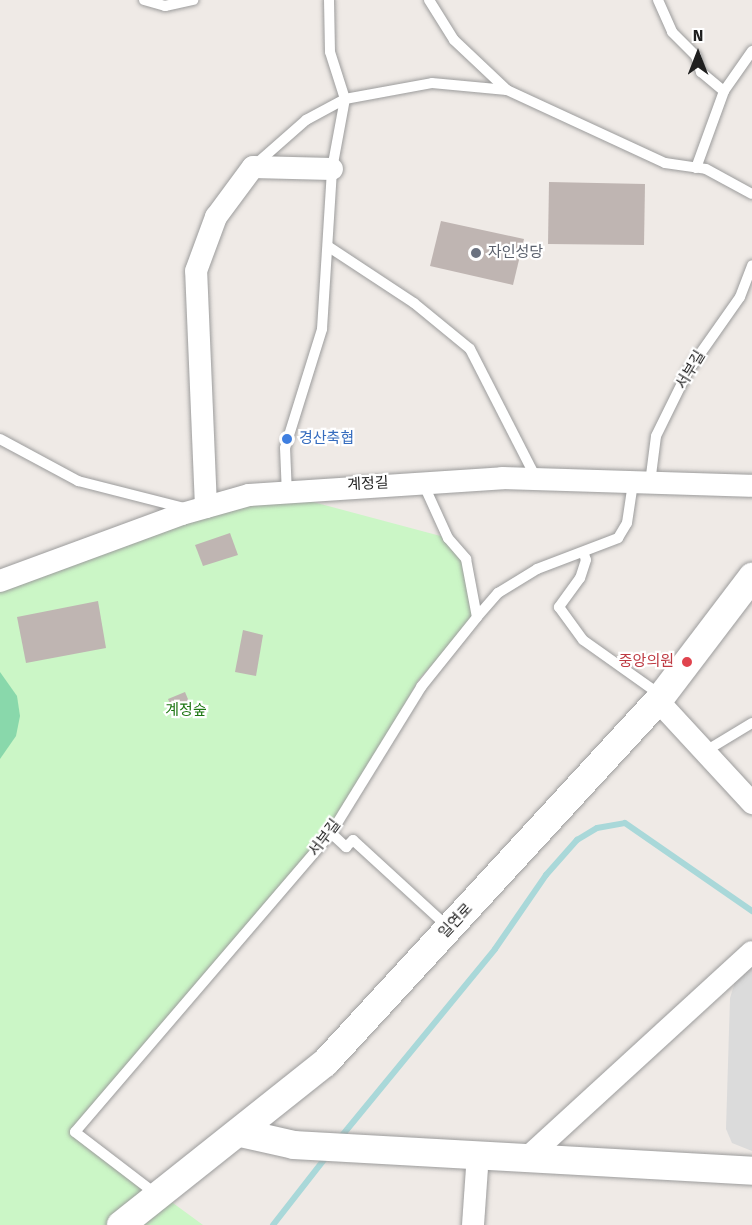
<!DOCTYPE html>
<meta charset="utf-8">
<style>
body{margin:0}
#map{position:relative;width:752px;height:1225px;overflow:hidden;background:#efeae6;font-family:"Fira Sans","Noto Sans KR",sans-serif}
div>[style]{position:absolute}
.park>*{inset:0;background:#cbf6c6}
.pitch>*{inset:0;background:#89d8ab}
.parking>*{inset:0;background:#dbdbdb}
.stream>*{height:6px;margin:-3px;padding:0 3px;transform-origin:3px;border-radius:3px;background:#a9d8d9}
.building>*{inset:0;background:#bfb5b2}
.roads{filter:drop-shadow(0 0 2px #9c9c9c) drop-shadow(0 0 2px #9c9c9c)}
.service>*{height:10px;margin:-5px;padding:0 5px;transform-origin:5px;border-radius:5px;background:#fff}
.minor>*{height:22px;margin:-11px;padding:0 11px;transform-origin:11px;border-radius:11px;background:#fff}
.tertiary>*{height:28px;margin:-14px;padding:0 14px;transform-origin:14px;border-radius:14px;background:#fff}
.dots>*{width:16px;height:16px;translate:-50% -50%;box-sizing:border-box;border:3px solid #fff;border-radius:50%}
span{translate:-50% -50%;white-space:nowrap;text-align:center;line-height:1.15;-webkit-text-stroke:4.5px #fff;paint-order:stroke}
.worship-label{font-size:15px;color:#5b616d}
.left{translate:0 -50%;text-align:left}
.street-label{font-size:15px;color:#1f1f1f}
.shop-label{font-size:15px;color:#366cbe}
.health-label{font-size:15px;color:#be3a42}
.right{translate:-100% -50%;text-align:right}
.park-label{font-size:15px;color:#1e7613}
.north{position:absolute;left:668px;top:24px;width:60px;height:60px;-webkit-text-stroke:4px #fff;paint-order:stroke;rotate:0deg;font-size:16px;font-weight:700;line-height:24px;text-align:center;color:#1f1f1f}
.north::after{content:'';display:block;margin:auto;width:21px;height:27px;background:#1f1f1f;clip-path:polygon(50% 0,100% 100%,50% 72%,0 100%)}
</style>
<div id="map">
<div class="park">
<i style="clip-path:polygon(287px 495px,448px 538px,466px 559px,477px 617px,419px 679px,331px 833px,76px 1132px,203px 1225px,0 1225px,0 581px,182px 514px)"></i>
</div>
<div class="pitch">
<i style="clip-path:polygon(0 672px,17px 696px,20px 716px,16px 736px,0 759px)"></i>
</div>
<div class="parking">
<i style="clip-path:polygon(752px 966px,752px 1151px,732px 1143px,726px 1129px,730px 998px,735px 982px)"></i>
</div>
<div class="stream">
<i style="left:340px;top:1138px;width:244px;rotate:-50.6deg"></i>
<i style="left:495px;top:949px;width:90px;rotate:-55.4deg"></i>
<i style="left:546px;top:875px;width:47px;rotate:-48.5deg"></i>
<i style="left:577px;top:840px;width:23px;rotate:-31deg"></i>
<i style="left:597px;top:828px;width:28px;rotate:-10deg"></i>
<i style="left:625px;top:823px;width:155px;rotate:34.7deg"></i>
<i style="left:273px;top:1225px;width:88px;rotate:-52deg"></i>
</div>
<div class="building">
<i style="clip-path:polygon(549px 182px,645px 184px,644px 245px,548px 244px)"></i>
<i style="clip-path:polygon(441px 221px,524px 239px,513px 285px,430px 266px)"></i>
<i style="clip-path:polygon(230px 533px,238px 555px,203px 566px,195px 545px)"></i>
<i style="clip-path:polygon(98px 601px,106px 648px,26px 663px,17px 617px)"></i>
<i style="clip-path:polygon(243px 630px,263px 635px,256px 676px,235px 672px)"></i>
<i style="clip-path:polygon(185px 692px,190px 704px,173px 711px,168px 699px)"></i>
</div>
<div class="roads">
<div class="service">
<i style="left:144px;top:0;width:22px;rotate:16deg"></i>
<i style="left:165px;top:6px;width:29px;rotate:-12deg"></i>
<i style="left:429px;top:0;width:47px;rotate:58deg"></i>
<i style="left:454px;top:40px;width:73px;rotate:43.3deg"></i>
<i style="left:507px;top:90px;width:174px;rotate:24.8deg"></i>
<i style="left:665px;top:163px;width:41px;rotate:8.3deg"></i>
<i style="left:706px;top:169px;width:52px;rotate:28.5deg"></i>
<i style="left:658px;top:0;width:35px;rotate:66deg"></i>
<i style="left:672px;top:32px;width:34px;rotate:45deg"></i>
<i style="left:696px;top:56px;width:17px;rotate:73deg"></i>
<i style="left:701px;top:72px;width:30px;rotate:40deg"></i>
<i style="left:256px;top:164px;width:67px;rotate:-41.3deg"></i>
<i style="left:306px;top:120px;width:44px;rotate:-28.3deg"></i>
<i style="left:345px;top:99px;width:88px;rotate:-10.4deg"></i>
<i style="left:432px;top:83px;width:75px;rotate:5.3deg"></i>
<i style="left:696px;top:168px;width:82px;rotate:-70deg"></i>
<i style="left:724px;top:91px;width:49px;rotate:-55deg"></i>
<i style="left:329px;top:247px;width:102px;rotate:33.4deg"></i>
<i style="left:414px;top:303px;width:72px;rotate:39.4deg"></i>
<i style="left:470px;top:349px;width:145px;rotate:62.9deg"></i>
<i style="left:0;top:439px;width:89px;rotate:28.3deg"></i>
<i style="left:78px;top:481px;width:114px;rotate:14.3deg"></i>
<i style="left:422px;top:481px;width:63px;rotate:65.5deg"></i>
<i style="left:448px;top:538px;width:28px;rotate:49deg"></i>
<i style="left:466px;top:559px;width:59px;rotate:79.3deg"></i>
<i style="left:650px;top:483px;width:47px;rotate:-82.7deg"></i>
<i style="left:656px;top:436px;width:72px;rotate:-63.8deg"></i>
<i style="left:688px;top:371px;width:90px;rotate:-54.9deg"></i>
<i style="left:740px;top:297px;width:34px;rotate:-69deg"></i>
<i style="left:287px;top:495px;width:47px;rotate:-92.4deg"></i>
<i style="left:285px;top:448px;width:125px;rotate:-72.7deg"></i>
<i style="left:322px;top:329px;width:160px;rotate:-86.4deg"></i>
<i style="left:332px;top:169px;width:71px;rotate:-79.5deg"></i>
<i style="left:345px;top:99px;width:49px;rotate:-107.7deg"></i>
<i style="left:330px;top:52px;width:52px;rotate:-91.1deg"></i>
<i style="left:584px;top:554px;width:6px;rotate:72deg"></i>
<i style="left:586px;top:560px;width:19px;rotate:108deg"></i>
<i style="left:580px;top:578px;width:36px;rotate:126deg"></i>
<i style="left:559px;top:607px;width:41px;rotate:54deg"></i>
<i style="left:583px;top:640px;width:97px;rotate:35.3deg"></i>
<i style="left:704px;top:752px;width:56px;rotate:-31.1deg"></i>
<i style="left:331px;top:833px;width:21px;rotate:43deg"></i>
<i style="left:346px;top:847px;width:10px;rotate:-45deg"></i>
<i style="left:353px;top:840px;width:129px;rotate:42.5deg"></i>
<i style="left:156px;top:1194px;width:102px;rotate:-142.6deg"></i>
<i style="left:75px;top:1132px;width:394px;rotate:-49.4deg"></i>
<i style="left:331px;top:833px;width:172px;rotate:-58.3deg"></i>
<i style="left:421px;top:687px;width:90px;rotate:-51.3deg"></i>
<i style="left:477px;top:617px;width:32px;rotate:-49deg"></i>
<i style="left:498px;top:593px;width:46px;rotate:-31.6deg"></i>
<i style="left:537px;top:569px;width:87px;rotate:-20.9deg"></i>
<i style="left:618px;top:538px;width:17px;rotate:-59deg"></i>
<i style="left:627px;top:523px;width:40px;rotate:-81.5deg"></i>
</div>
<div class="minor">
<i style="left:206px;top:507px;width:236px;rotate:-92.4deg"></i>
<i style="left:196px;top:271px;width:58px;rotate:-69.7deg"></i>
<i style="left:216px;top:217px;width:62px;rotate:-53.5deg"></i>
<i style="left:253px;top:167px;width:79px;rotate:1.5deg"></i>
<i style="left:0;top:581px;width:194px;rotate:-20.2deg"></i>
<i style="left:182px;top:514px;width:70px;rotate:-15.8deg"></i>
<i style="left:249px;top:495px;width:254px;rotate:-3.8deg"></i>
<i style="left:502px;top:478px;width:250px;rotate:1.8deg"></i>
<i style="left:658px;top:701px;width:139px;rotate:47.3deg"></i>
<i style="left:526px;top:1159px;width:306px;rotate:-42.5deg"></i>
<i style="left:473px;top:1225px;width:71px;rotate:-86deg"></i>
</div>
<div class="tertiary">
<i style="left:241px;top:1133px;width:54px;rotate:12.8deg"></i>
<i style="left:294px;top:1145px;width:459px;rotate:3.2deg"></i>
<i style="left:121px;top:1225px;width:260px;rotate:-38.5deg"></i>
<i style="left:325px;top:1063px;width:492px;rotate:-47.4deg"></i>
<i style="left:658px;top:701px;width:156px;rotate:-52.8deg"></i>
</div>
</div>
<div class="dots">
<i style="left:476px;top:253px;background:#6b7280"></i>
<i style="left:287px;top:439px;background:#3f7fe0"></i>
<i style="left:687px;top:662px;background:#e0444e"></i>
</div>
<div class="worship-label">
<span class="left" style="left:488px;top:253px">자인성당</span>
</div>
<div class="street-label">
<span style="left:691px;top:370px;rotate:-59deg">서부길</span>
<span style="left:368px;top:484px;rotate:-3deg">계정길</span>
<span style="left:325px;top:838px;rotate:-53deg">서부길</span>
<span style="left:456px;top:921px;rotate:-47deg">일연로</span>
</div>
<div class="shop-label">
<span class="left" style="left:299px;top:439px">경산축협</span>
</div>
<div class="health-label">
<span class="right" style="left:674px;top:662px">중앙의원</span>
</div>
<div class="park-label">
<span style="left:186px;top:711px">계정숲</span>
</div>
<div class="north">N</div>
</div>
